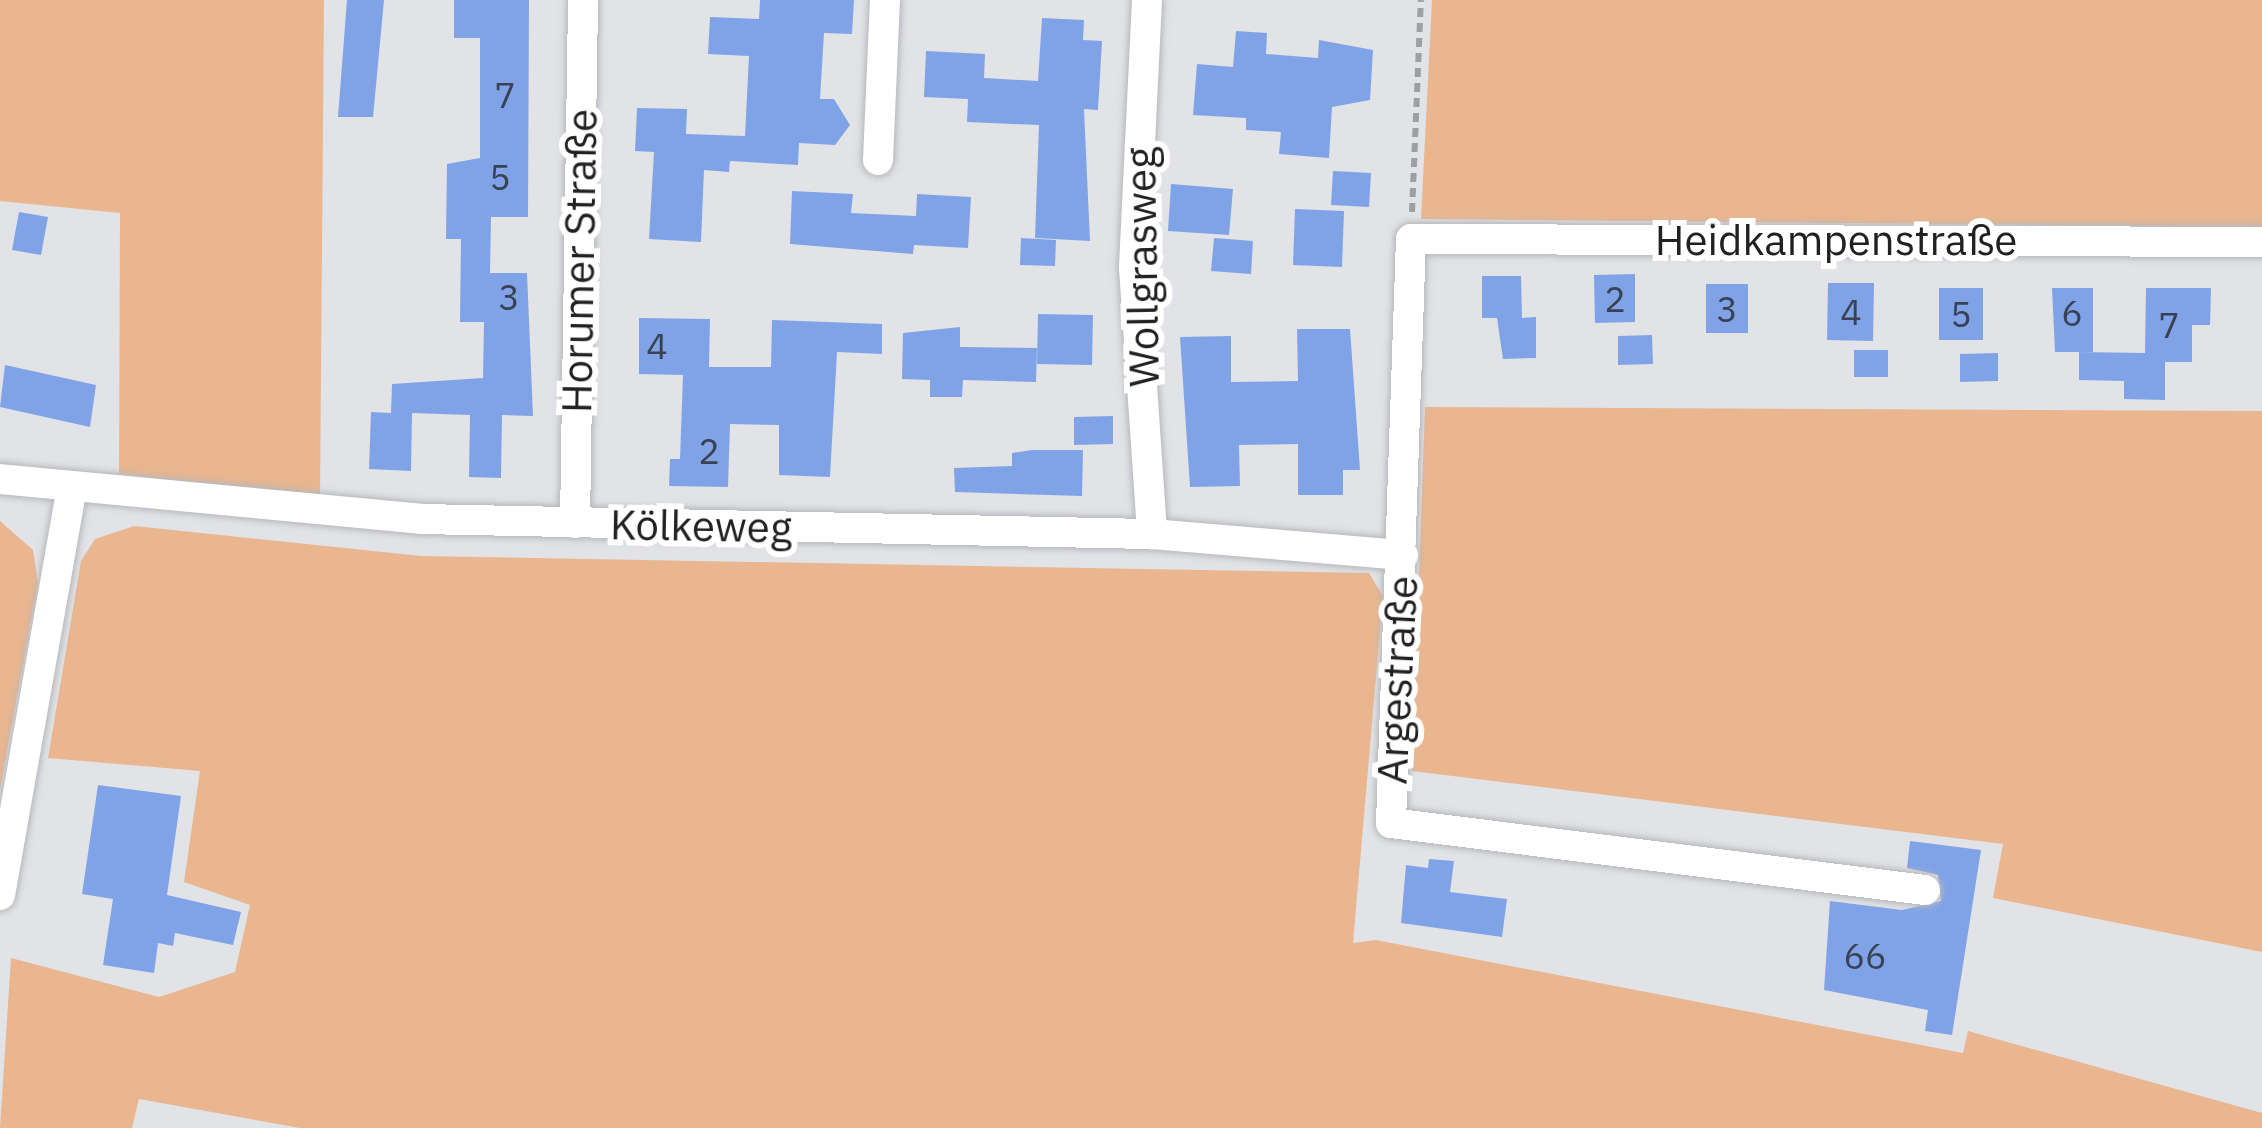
<!DOCTYPE html>
<meta charset="utf-8">
<style>
body{margin:0}
#map{position:relative;width:2262px;height:1128px;overflow:hidden;background:#e1e3e6;font-family:"IBM Plex Sans",sans-serif}
div>[style]{position:absolute}
.green>*{inset:0;background:#e9b690}
.building>*{inset:0;background:#80a3e8}
.path>*{height:6px;margin-top:-3px;transform-origin:0;background:repeating-linear-gradient(90deg,#9d9fa1 0 9px,transparent 0 15px)}
.roads{filter:drop-shadow(0 0 3px #b6b8bb) drop-shadow(0 0 3px #b6b8bb)}
.minor>*{height:30px;margin:-15px;padding:0 15px;transform-origin:15px;border-radius:15px;background:#fff}
span{translate:-50% -50%;white-space:nowrap;text-align:center;line-height:1.15;-webkit-text-stroke:12px #fff;paint-order:stroke}
.number-label{font-size:36px;color:#384254}
.number-label span{-webkit-text-stroke-width:0}
.street-label{font-size:42px;color:#202122}
</style>
<div id="map">
<div class="green">
<i style="clip-path:polygon(0 0,324px 0,320px 497px,119px 474px,120px 213px,0 201px)"></i>
<i style="clip-path:polygon(1432px 0,2262px 0,2262px 227px,1421px 219px)"></i>
<i style="clip-path:polygon(1425px 407px,2262px 411px,2262px 952px,1993px 898px,2003px 844px,1412px 771px)"></i>
<i style="clip-path:polygon(0 521px,33px 550px,38px 583px,0 790px)"></i>
<i style="clip-path:polygon(134px 526px,421px 556px,1369px 573px,1383px 596px,1353px 943px,1376px 940px,1963px 1053px,1968px 1031px,2262px 1113px,2262px 1128px,300px 1128px,139px 1099px,132px 1128px,0 1128px,11px 958px,159px 997px,235px 972px,250px 905px,184px 882px,200px 771px,48px 758px,81px 561px,95px 539px)"></i>
</div>
<div class="building">
<i style="clip-path:polygon(347px 0,384px 0,373px 117px,338px 117px)"></i>
<i style="clip-path:polygon(454px 0,529px 0,528px 217px,491px 217px,490px 273px,527px 273px,533px 416px,502px 415px,501px 478px,469px 477px,470px 415px,412px 413px,411px 471px,369px 469px,371px 412px,391px 413px,392px 384px,483px 378px,484px 322px,460px 322px,461px 239px,446px 239px,447px 164px,480px 158px,480px 38px,454px 38px)"></i>
<i style="clip-path:polygon(760px 0,854px 0,852px 34px,824px 33px,820px 99px,834px 99px,850px 125px,835px 145px,799px 143px,798px 165px,730px 161px,729px 172px,704px 170px,701px 242px,649px 239px,654px 152px,635px 151px,637px 108px,687px 109px,686px 134px,745px 136px,749px 56px,708px 54px,710px 17px,759px 19px)"></i>
<i style="clip-path:polygon(1042px 18px,1084px 20px,1083px 40px,1102px 41px,1098px 110px,1084px 109px,1090px 241px,1035px 238px,1039px 125px,967px 122px,968px 99px,924px 97px,926px 51px,985px 54px,984px 78px,1038px 81px)"></i>
<i style="clip-path:polygon(1236px 31px,1267px 33px,1266px 54px,1318px 58px,1319px 40px,1373px 50px,1370px 100px,1332px 107px,1329px 158px,1279px 154px,1281px 132px,1246px 130px,1246px 118px,1193px 115px,1197px 64px,1233px 67px)"></i>
<i style="clip-path:polygon(1333px 171px,1371px 173px,1369px 207px,1331px 205px)"></i>
<i style="clip-path:polygon(1171px 184px,1233px 189px,1229px 235px,1168px 231px)"></i>
<i style="clip-path:polygon(792px 191px,853px 194px,851px 213px,916px 216px,917px 194px,971px 197px,968px 248px,914px 245px,913px 254px,790px 244px)"></i>
<i style="clip-path:polygon(1295px 209px,1344px 211px,1342px 267px,1293px 265px)"></i>
<i style="clip-path:polygon(19px 212px,48px 217px,41px 255px,12px 250px)"></i>
<i style="clip-path:polygon(1021px 238px,1056px 240px,1055px 266px,1020px 265px)"></i>
<i style="clip-path:polygon(1214px 238px,1253px 241px,1251px 274px,1211px 271px)"></i>
<i style="clip-path:polygon(1635px 274px,1635px 322px,1595px 323px,1594px 275px)"></i>
<i style="clip-path:polygon(1482px 276px,1521px 276px,1522px 318px,1536px 317px,1536px 358px,1503px 359px,1497px 318px,1482px 318px)"></i>
<i style="clip-path:polygon(1828px 283px,1874px 283px,1873px 341px,1827px 340px)"></i>
<i style="clip-path:polygon(1706px 284px,1748px 284px,1748px 333px,1706px 333px)"></i>
<i style="clip-path:polygon(1939px 288px,1983px 288px,1983px 340px,1939px 340px)"></i>
<i style="clip-path:polygon(2052px 288px,2093px 288px,2093px 352px,2055px 352px)"></i>
<i style="clip-path:polygon(2146px 288px,2211px 288px,2210px 325px,2192px 325px,2192px 362px,2165px 362px,2165px 400px,2124px 399px,2124px 381px,2079px 380px,2079px 352px,2145px 353px)"></i>
<i style="clip-path:polygon(1038px 314px,1093px 315px,1092px 365px,1037px 364px)"></i>
<i style="clip-path:polygon(639px 318px,710px 319px,709px 367px,771px 367px,772px 320px,882px 324px,882px 354px,837px 352px,830px 477px,779px 475px,779px 425px,730px 424px,728px 487px,669px 486px,670px 459px,680px 459px,683px 375px,639px 374px)"></i>
<i style="clip-path:polygon(960px 327px,960px 347px,1037px 348px,1036px 382px,963px 380px,962px 397px,930px 397px,930px 380px,902px 379px,903px 333px)"></i>
<i style="clip-path:polygon(1297px 329px,1350px 329px,1360px 470px,1343px 470px,1343px 495px,1298px 495px,1298px 444px,1239px 445px,1240px 486px,1190px 487px,1180px 337px,1231px 336px,1231px 382px,1298px 381px)"></i>
<i style="clip-path:polygon(1652px 335px,1653px 364px,1618px 365px,1618px 336px)"></i>
<i style="clip-path:polygon(1854px 350px,1888px 350px,1888px 377px,1854px 377px)"></i>
<i style="clip-path:polygon(1998px 353px,1998px 381px,1960px 382px,1960px 354px)"></i>
<i style="clip-path:polygon(5px 365px,96px 385px,90px 427px,0 407px)"></i>
<i style="clip-path:polygon(1113px 416px,1113px 444px,1074px 445px,1074px 417px)"></i>
<i style="clip-path:polygon(1083px 450px,1082px 496px,955px 492px,954px 468px,1012px 466px,1012px 453px,1032px 450px)"></i>
<i style="clip-path:polygon(98px 785px,181px 796px,167px 895px,241px 912px,233px 945px,175px 933px,173px 946px,158px 943px,154px 973px,103px 965px,113px 899px,82px 894px)"></i>
<i style="clip-path:polygon(1910px 841px,1981px 850px,1952px 1035px,1925px 1031px,1928px 1010px,1824px 990px,1830px 901px,1902px 910px,1941px 901px,1938px 875px,1907px 868px)"></i>
<i style="clip-path:polygon(1429px 859px,1454px 861px,1450px 892px,1507px 899px,1502px 937px,1401px 923px,1406px 865px,1428px 868px)"></i>
</div>
<div class="path">
<i style="left:1412px;top:212px;width:212px;rotate:-87.6deg"></i>
</div>
<div class="roads">
<div class="minor">
<i style="left:1147px;top:0;width:268px;rotate:92.8deg"></i>
<i style="left:1134px;top:268px;width:267px;rotate:86.1deg"></i>
<i style="left:878px;top:160px;width:160px;rotate:-87.5deg"></i>
<i style="left:0;top:479px;width:423px;rotate:5.4deg"></i>
<i style="left:421px;top:519px;width:731px;rotate:1.18deg"></i>
<i style="left:1152px;top:534px;width:252px;rotate:4.8deg"></i>
<i style="left:575px;top:523px;width:523px;rotate:-89.12deg"></i>
<i style="left:1925px;top:890px;width:538px;rotate:-172.85deg"></i>
<i style="left:1391px;top:823px;width:584px;rotate:-88.04deg"></i>
<i style="left:1411px;top:239px;width:851px;rotate:0.2deg"></i>
<i style="left:0;top:895px;width:415px;rotate:-80deg"></i>
</div>
</div>
<div class="number-label">
<span style="left:505px;top:95px">7</span>
<span style="left:500px;top:177px">5</span>
<span style="left:509px;top:297px">3</span>
<span style="left:1615px;top:299px">2</span>
<span style="left:1727px;top:309px">3</span>
<span style="left:1851px;top:312px">4</span>
<span style="left:2072px;top:313px">6</span>
<span style="left:1961px;top:314px">5</span>
<span style="left:2169px;top:325px">7</span>
<span style="left:657px;top:346px">4</span>
<span style="left:709px;top:451px">2</span>
<span style="left:1865px;top:956px">66</span>
</div>
<div class="street-label">
<span style="left:1836px;top:240px">Heidkampenstraße</span>
<span style="left:579px;top:261px;rotate:-89deg">Horumer Straße</span>
<span style="left:1142px;top:267px;rotate:-91deg">Wollgrasweg</span>
<span style="left:701px;top:526px;rotate:1deg">Kölkeweg</span>
<span style="left:1397px;top:680px;rotate:-87deg">Argestraße</span>
</div>
</div>
